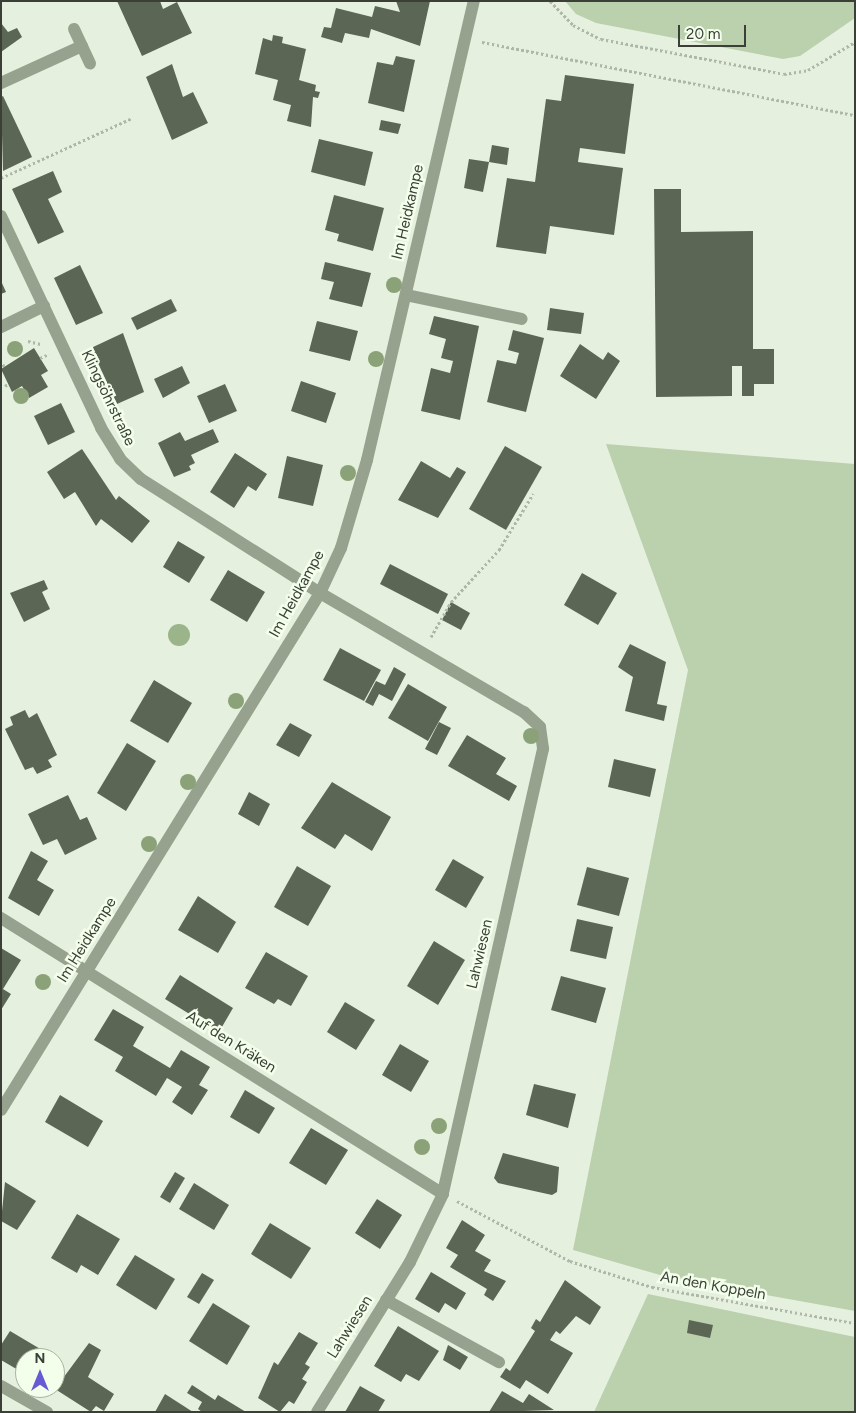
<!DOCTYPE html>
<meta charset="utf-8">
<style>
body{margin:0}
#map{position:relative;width:856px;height:1413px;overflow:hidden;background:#e5f1de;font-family:Figtree,sans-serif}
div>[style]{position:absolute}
.green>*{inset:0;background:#bbd0ad}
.water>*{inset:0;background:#9bb489}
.round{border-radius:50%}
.building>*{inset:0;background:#5c6655}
.path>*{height:3px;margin-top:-1.5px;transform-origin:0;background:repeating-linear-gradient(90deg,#aeb7a8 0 2.5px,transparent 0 5px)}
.minor>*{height:12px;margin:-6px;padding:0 6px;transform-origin:6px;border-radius:6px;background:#96a18e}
.trees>*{width:16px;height:16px;margin:-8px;border-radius:50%;background:#8ba278}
span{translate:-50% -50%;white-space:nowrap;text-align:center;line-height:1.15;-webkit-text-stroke:5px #f3feeb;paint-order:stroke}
.street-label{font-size:15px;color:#3a3f37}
.frame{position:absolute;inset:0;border:2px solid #3a3f37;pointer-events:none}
.north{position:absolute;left:15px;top:1348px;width:50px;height:50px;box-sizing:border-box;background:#f3feeb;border:1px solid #a9b2a3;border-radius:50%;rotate:0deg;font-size:14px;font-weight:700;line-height:20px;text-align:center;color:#3a3f37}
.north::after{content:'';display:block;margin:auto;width:18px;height:22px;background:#655bd4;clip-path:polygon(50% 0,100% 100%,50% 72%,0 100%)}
.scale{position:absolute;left:678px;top:25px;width:68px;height:22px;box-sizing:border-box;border:2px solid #3a3f37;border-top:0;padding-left:6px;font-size:15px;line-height:18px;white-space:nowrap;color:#3a3f37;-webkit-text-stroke:4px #f3feeb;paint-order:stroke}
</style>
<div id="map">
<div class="green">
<i style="clip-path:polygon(565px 1px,855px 1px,855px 18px,800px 56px,783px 59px,596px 23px,576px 14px)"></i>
<i style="clip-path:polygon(606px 444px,855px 464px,855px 1311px,667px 1277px,573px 1250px,688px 670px)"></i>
<i style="clip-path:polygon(648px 1294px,855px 1337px,855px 1412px,594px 1412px)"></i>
</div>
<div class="water">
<i class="round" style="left:168px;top:624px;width:22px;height:22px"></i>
</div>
<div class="building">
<i style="clip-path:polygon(117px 1px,160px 1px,163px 9px,177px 2px,192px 33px,142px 56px)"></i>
<i style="clip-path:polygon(396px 1px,430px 1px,420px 46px,371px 29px,369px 38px,345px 33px,342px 43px,321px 37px,324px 27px,331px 28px,336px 8px,372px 17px,375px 6px,400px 12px)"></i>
<i style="clip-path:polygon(1px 23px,8px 32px,17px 28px,22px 37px,1px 52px)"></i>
<i style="clip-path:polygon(273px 35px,283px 37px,282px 43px,306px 49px,299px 80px,316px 85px,315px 91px,320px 92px,318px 98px,313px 97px,311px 127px,287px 121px,291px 105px,273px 100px,278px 80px,255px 74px,263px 38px,272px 41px)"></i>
<i style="clip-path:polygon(396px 56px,415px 60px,404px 112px,368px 103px,377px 62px,393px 65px)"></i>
<i style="clip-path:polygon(172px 64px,183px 97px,193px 92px,208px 123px,172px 140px,146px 77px)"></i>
<i style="clip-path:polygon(565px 75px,634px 84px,625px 154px,580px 148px,578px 162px,623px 168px,614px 235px,550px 226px,546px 254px,496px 247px,507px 178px,535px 182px,546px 99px,561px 101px)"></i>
<i style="clip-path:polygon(3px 96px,32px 157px,3px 171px,1px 97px)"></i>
<i style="clip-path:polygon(381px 120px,401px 124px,398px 134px,379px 130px)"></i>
<i style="clip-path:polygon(319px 139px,373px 152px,365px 186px,311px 172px)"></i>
<i style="clip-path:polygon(492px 145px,509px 148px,507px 165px,489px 162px)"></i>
<i style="clip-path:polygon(469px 159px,489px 162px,483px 192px,464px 188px)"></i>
<i style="clip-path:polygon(53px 171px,62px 192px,48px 199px,64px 232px,38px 244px,12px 189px)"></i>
<i style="clip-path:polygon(654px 189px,681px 189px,681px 232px,753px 231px,753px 349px,774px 349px,774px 384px,754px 384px,754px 396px,742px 396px,742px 366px,732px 366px,732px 396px,656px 397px)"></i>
<i style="clip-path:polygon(334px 195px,384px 208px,373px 251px,337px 241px,339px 234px,325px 230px)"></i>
<i style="clip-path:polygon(325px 262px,371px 273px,362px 307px,329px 299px,334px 282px,321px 279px)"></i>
<i style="clip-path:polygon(80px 265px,103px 313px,76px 325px,54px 278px)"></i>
<i style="clip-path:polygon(1px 281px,6px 292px,1px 294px)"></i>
<i style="clip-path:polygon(171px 299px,177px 311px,137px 330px,131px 318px)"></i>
<i style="clip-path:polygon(550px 308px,584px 313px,581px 334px,547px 330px)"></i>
<i style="clip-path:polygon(434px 316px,479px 326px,460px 420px,421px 411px,431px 368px,450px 373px,453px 361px,441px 358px,446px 339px,429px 334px)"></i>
<i style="clip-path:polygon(317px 321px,358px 331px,350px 361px,309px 351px)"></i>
<i style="clip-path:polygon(513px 330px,544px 338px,526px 412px,487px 402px,497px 360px,516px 364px,519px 353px,508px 350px)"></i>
<i style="clip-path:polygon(123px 333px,144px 392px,117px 404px,91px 348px)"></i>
<i style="clip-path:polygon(580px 344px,603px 360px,608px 352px,620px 361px,596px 399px,560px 376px)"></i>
<i style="clip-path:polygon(34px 348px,48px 371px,41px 375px,48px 387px,29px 398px,22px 386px,12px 392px,1px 369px)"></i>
<i style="clip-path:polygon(182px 366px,190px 383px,163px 398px,154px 379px)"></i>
<i style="clip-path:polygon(301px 381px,336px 393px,326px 423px,291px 411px)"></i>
<i style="clip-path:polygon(225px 384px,237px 411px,209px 423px,197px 396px)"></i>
<i style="clip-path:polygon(61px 403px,75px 432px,48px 445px,34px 416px)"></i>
<i style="clip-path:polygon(213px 429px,219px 442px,191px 455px,195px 463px,189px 466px,191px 470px,174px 477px,158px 443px,180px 432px,185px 441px)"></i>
<i style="clip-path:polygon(505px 446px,542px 467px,506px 530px,469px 509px)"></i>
<i style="clip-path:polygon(82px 449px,116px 500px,119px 496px,150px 521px,132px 543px,101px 519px,96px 526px,75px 492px,64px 499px,47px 472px)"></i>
<i style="clip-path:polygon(235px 453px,267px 474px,256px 491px,248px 486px,234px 508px,210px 492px)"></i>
<i style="clip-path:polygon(287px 456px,323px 465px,313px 506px,278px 498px)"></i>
<i style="clip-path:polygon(421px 461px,450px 478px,457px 467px,466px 472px,438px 518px,398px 500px)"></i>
<i style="clip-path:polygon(178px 541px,205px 557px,189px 583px,163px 567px)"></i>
<i style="clip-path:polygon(390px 564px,448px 594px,438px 614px,380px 584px)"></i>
<i style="clip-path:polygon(228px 570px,265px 592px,247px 622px,210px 600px)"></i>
<i style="clip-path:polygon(582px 573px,617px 593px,598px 625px,564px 605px)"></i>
<i style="clip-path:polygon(44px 580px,48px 589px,42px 592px,50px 609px,24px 622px,10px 593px)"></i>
<i style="clip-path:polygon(451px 602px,470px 613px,461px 630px,442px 620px)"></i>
<i style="clip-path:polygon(630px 644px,666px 662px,657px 704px,667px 706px,664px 721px,625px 711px,633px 677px,618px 667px)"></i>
<i style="clip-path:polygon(340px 648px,381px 670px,364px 701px,323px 680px)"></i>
<i style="clip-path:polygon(394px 667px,406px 674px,392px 701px,379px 694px,373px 706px,365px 702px,376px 681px,385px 685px)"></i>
<i style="clip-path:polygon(154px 680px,192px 703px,168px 743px,130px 721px)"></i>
<i style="clip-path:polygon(408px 684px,447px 707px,428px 741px,388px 718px)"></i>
<i style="clip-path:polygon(25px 710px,29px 718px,37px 713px,57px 755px,48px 760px,52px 767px,37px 774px,33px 767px,25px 770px,5px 729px,13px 725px,10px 717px)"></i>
<i style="clip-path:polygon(439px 722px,451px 728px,437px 755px,425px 749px)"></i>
<i style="clip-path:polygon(290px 723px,312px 735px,299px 757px,276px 745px)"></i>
<i style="clip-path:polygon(467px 735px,506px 758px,496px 774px,517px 786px,509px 801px,448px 766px)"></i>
<i style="clip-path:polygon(127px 743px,156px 761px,126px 811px,97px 793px)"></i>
<i style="clip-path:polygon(614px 759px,656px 769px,650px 797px,608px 787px)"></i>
<i style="clip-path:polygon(332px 782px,391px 817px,372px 851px,345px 834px,335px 849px,301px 828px)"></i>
<i style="clip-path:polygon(249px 792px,270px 804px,259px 826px,238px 814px)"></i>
<i style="clip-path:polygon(68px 795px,80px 820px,87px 817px,97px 839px,65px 855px,57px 839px,43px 845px,28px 814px)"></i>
<i style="clip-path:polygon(31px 851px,48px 861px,37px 880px,54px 890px,39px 916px,8px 898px)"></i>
<i style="clip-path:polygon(453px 859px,484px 877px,466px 908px,435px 890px)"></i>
<i style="clip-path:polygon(297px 866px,331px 886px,308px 926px,274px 907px)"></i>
<i style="clip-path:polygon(587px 867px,629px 878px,619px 916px,577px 905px)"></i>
<i style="clip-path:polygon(198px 896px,236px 922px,218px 953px,178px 930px)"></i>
<i style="clip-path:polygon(577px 919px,613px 927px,606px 959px,570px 951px)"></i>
<i style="clip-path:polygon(434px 941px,465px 960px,438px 1005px,407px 986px)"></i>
<i style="clip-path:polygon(1px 948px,21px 960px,3px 989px,11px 994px,1px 1010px)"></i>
<i style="clip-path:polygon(266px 952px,308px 976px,291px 1006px,278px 999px,274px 1004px,245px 988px)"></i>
<i style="clip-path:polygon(180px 975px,233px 1008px,219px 1032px,165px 999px)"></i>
<i style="clip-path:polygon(561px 976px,606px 988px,596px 1023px,551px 1010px)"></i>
<i style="clip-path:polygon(345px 1002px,375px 1020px,356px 1050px,327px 1032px)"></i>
<i style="clip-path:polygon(113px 1009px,144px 1027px,133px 1046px,170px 1068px,181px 1050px,210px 1067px,199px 1085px,208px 1090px,192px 1115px,172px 1102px,182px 1087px,167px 1078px,156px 1096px,115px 1071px,123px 1057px,94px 1040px)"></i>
<i style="clip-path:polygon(400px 1044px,429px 1061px,411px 1092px,382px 1075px)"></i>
<i style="clip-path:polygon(534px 1084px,576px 1094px,568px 1128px,526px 1115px)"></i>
<i style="clip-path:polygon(245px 1090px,275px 1108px,259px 1134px,230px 1117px)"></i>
<i style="clip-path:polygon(60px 1095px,103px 1121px,88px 1147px,45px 1122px)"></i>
<i style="clip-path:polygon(311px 1128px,348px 1150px,326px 1185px,289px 1163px)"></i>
<i style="clip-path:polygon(503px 1153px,559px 1167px,557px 1192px,552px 1195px,498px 1183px,494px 1178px)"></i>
<i style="clip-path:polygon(175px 1172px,185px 1178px,170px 1203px,160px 1197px)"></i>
<i style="clip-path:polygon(5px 1182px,36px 1201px,17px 1230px,1px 1221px)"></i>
<i style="clip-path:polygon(194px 1183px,229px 1205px,214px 1230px,179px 1209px)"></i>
<i style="clip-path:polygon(377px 1199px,402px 1215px,380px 1249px,355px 1233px)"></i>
<i style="clip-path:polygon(77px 1214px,120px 1239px,98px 1275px,81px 1265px,77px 1273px,51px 1258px)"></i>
<i style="clip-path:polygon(462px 1220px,485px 1235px,475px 1251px,491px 1260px,484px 1271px,506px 1281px,493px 1301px,484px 1295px,487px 1289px,450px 1267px,458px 1255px,446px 1248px)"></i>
<i style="clip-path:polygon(270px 1223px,311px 1248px,291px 1279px,251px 1254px)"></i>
<i style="clip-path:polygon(135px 1255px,175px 1279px,156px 1310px,116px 1285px)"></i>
<i style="clip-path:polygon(431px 1272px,466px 1293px,456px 1310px,445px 1303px,439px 1313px,415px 1299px)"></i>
<i style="clip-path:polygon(202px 1273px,214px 1280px,199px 1304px,187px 1297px)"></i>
<i style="clip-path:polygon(565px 1280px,601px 1307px,590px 1325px,576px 1316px,560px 1334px,556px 1331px,550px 1340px,573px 1353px,548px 1394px,526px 1380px,520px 1389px,500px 1377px,506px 1368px,510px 1371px,535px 1331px,531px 1328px,536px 1319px,540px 1322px)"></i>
<i style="clip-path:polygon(213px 1303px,250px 1326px,227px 1365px,189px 1341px)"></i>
<i style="clip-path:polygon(689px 1320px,713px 1325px,710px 1338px,687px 1333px)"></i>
<i style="clip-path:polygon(398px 1326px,439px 1351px,419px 1381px,406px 1374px,401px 1382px,374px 1366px)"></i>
<i style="clip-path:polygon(10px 1331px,42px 1350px,38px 1358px,25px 1358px,25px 1374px,1px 1360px,1px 1345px)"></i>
<i style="clip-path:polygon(299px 1332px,318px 1343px,305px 1364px,310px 1367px,302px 1379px,307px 1382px,294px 1404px,289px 1401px,280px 1412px,258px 1398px,274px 1362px,278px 1365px)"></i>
<i style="clip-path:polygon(89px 1343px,101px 1350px,88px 1377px,114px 1394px,104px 1411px,96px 1406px,91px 1412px,55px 1389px)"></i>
<i style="clip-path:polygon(448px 1345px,468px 1357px,460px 1370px,443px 1360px)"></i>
<i style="clip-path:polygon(192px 1385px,215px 1400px,218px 1395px,246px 1412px,202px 1412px,198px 1409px,202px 1402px,187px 1393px)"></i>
<i style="clip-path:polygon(360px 1386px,385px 1400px,378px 1412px,345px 1412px)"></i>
<i style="clip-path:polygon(502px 1391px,523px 1403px,529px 1394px,554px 1410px,489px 1412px)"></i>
<i style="clip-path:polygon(165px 1394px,193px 1412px,155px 1412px)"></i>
</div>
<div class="path">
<i style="left:550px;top:1px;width:33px;rotate:46deg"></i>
<i style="left:573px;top:25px;width:31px;rotate:27deg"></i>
<i style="left:601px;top:39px;width:186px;rotate:10.8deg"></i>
<i style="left:784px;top:74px;width:24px;rotate:-9deg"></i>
<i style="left:808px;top:70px;width:55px;rotate:-30.8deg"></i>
<i style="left:482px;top:42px;width:380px;rotate:11.1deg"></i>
<i style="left:1px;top:178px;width:144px;rotate:-24.6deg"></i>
<i style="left:28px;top:341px;width:13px;rotate:13deg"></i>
<i style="left:40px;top:358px;width:10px;rotate:-24deg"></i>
<i style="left:3px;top:364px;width:3px;rotate:72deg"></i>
<i style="left:5px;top:386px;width:4px;rotate:-34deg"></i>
<i style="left:16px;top:390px;width:2px;rotate:63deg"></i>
<i style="left:431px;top:637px;width:40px;rotate:-60.3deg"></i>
<i style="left:451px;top:602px;width:71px;rotate:-47.3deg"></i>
<i style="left:499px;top:550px;width:66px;rotate:-58.7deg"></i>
<i style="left:457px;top:1201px;width:128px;rotate:28deg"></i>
<i style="left:570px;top:1261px;width:86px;rotate:17.6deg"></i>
<i style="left:652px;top:1287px;width:206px;rotate:10.1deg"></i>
</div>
<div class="minor">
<i style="left:74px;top:29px;width:38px;rotate:65deg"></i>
<i style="left:1px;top:83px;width:89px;rotate:-24.6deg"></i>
<i style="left:1px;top:216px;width:234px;rotate:64.7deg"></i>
<i style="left:101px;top:428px;width:36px;rotate:58deg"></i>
<i style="left:120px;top:459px;width:29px;rotate:44deg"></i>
<i style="left:141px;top:479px;width:212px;rotate:32.5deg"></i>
<i style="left:320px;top:593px;width:236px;rotate:30.3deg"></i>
<i style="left:524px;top:712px;width:22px;rotate:43deg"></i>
<i style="left:540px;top:727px;width:22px;rotate:82deg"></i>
<i style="left:543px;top:749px;width:456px;rotate:102.7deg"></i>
<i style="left:443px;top:1194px;width:76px;rotate:115.9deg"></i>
<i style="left:410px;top:1262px;width:176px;rotate:121.8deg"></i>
<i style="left:406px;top:295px;width:118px;rotate:11.7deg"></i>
<i style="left:1px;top:327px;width:48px;rotate:-26deg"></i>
<i style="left:1px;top:918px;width:521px;rotate:31.98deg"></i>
<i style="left:1px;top:1110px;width:607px;rotate:-58.32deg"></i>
<i style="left:320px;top:593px;width:50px;rotate:-65deg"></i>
<i style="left:341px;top:548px;width:92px;rotate:-73.5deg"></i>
<i style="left:367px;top:460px;width:471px;rotate:-76.9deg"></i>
<i style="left:386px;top:1300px;width:129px;rotate:28.8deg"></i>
<i style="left:1px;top:1386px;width:53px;rotate:29.5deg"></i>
</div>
<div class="trees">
<i style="left:394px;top:285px"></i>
<i style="left:15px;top:349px"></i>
<i style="left:376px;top:359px"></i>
<i style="left:21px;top:396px"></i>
<i style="left:348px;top:473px"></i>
<i style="left:236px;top:701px"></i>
<i style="left:531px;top:736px"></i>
<i style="left:188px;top:782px"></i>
<i style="left:149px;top:844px"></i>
<i style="left:43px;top:982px"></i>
<i style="left:439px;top:1126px"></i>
<i style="left:422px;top:1147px"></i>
</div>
<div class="street-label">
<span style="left:408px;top:212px;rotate:-77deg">Im Heidkampe</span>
<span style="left:108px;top:398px;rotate:64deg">Klingsöhrstraße</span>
<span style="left:297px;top:594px;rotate:-61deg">Im Heidkampe</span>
<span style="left:87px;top:940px;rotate:-58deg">Im Heidkampe</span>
<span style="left:480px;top:954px;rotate:-77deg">Lahwiesen</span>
<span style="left:231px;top:1042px;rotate:32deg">Auf den Kräken</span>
<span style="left:713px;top:1286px;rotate:10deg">An den Koppeln</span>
<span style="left:350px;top:1327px;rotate:-58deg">Lahwiesen</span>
</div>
<div class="frame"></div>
<div class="north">N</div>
<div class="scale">20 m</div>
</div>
